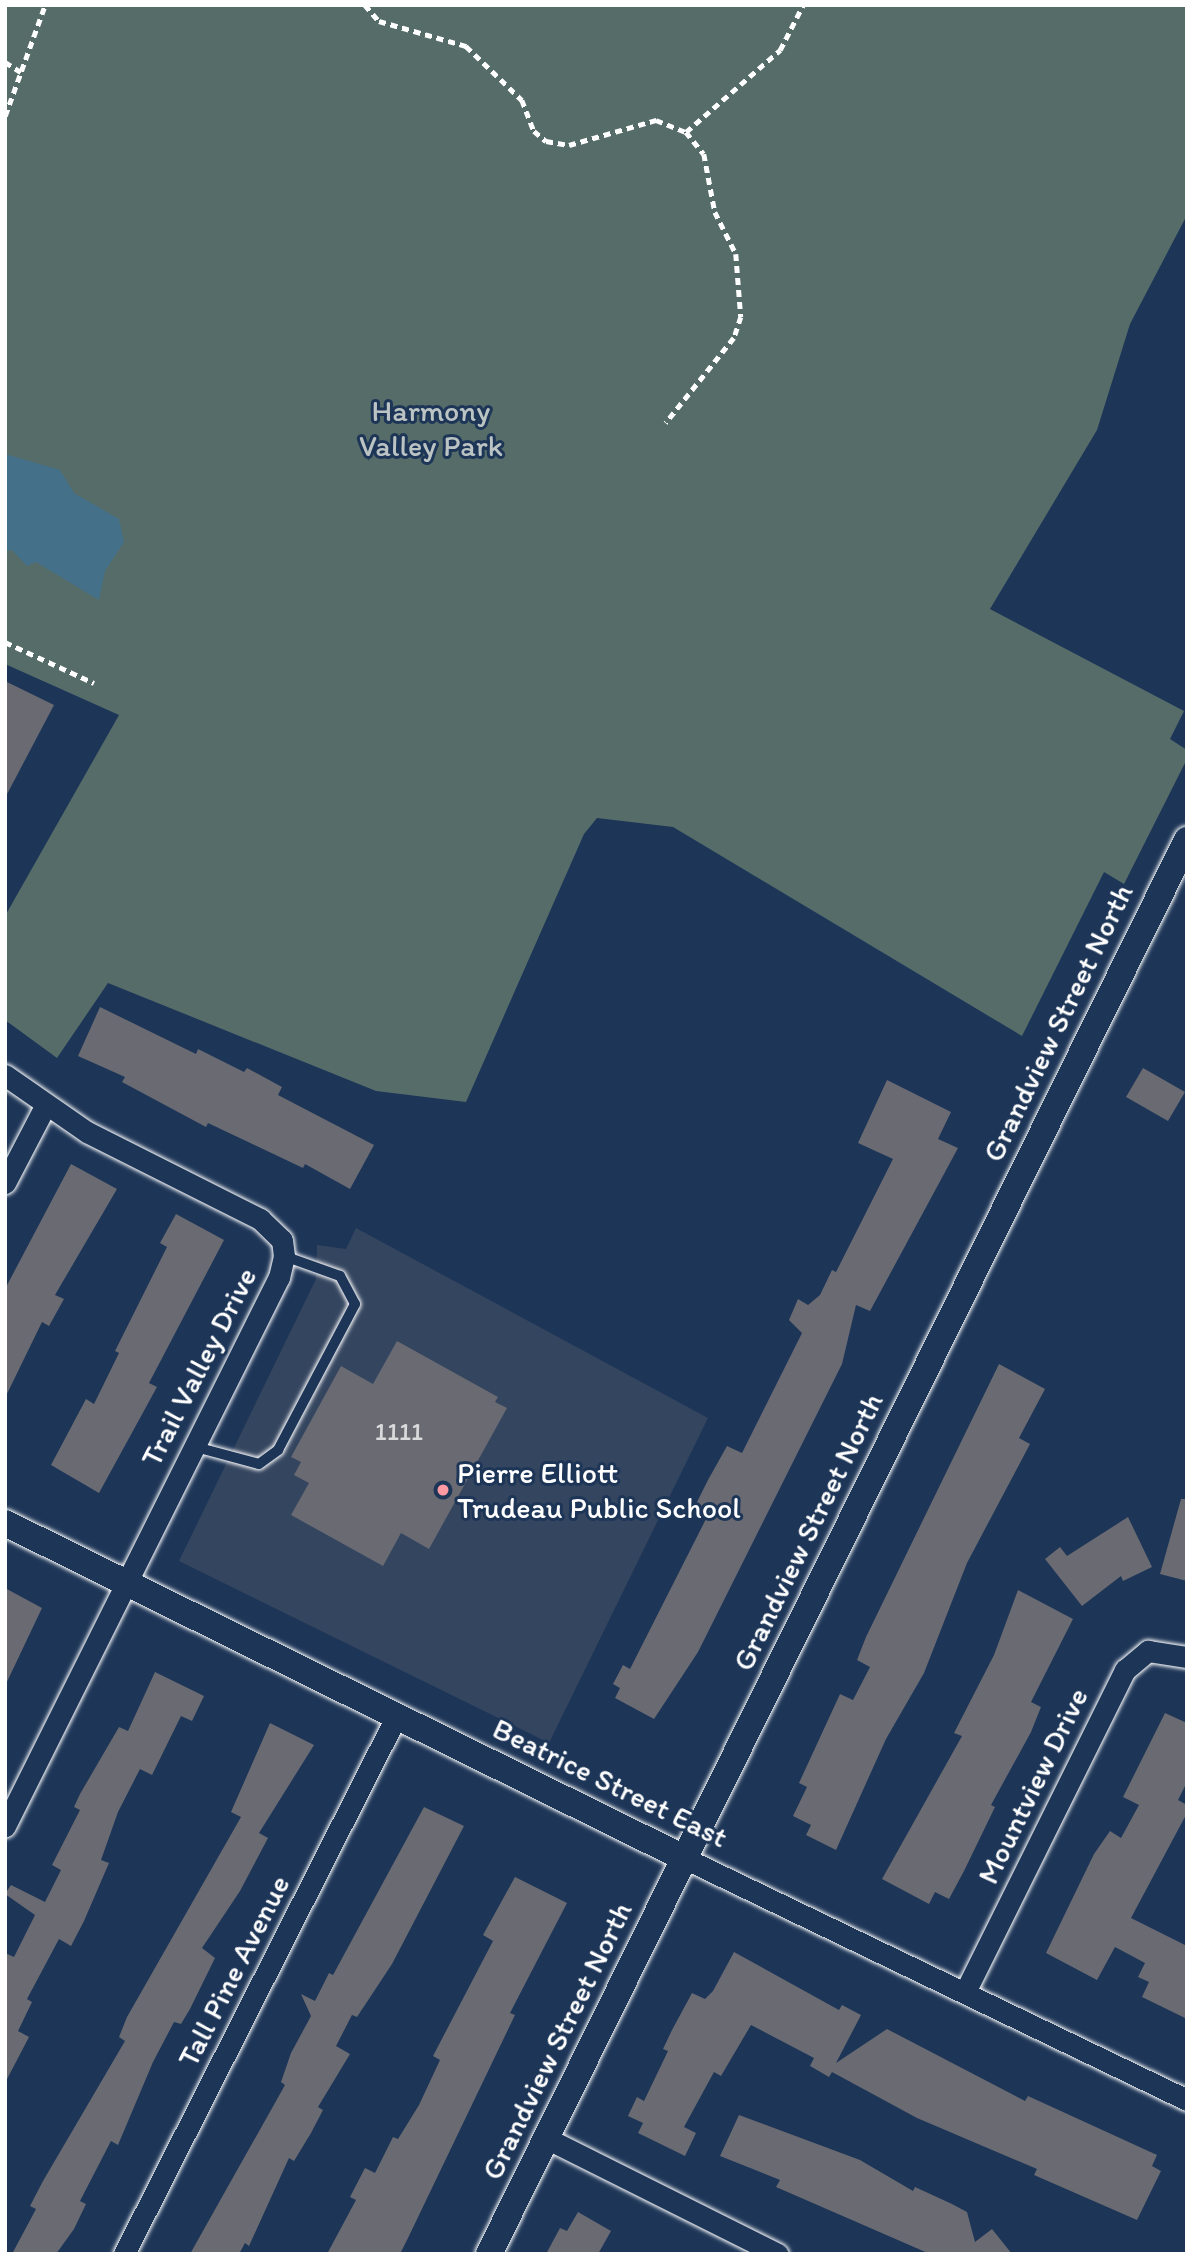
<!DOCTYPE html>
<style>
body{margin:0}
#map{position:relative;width:1192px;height:2259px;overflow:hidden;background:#1d3557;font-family:Itim,sans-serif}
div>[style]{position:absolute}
.built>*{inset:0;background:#34455f}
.green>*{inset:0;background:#556c69}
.water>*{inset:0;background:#447089}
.building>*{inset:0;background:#696a72}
.path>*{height:4.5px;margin-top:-2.25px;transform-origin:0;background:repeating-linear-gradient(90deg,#fff 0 7px,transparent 0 12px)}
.roads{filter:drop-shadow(0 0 2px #fff) drop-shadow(0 0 2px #fff)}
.service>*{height:10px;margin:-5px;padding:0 5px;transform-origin:5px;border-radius:5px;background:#1d3557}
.minor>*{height:21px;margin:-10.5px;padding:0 10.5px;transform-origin:10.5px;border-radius:10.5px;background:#1d3557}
.tertiary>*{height:26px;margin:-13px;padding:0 13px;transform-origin:13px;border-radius:13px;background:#1d3557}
.dots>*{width:19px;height:19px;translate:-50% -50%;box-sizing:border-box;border:4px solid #1d3557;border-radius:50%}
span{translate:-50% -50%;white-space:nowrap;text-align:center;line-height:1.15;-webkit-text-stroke:6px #1d3557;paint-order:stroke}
.number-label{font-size:26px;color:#dadadc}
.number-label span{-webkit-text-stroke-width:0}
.park-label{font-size:30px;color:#bbc4c3}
.street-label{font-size:30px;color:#fff}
.poi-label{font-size:30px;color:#fff}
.left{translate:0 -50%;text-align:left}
.frame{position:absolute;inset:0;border:7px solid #fff;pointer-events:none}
</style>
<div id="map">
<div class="built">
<i style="clip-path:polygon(356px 1228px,708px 1418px,549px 1743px,179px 1561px,316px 1279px,317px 1245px,346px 1249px)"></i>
</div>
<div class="green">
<i style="clip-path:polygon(5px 5px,1187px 5px,1187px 215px,1130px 324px,1097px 430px,990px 609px,1184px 711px,1170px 739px,1187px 750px,1187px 759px,1124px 884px,1104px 872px,1022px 1036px,673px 827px,597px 818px,584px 834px,466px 1102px,376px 1091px,108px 983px,57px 1058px,5px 1020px,5px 916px,119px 715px,5px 664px)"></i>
</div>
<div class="water">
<i style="clip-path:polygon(5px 454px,60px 470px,74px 493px,119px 519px,124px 542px,105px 571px,99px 600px,36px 562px,27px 566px,12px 550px,5px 551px)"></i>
</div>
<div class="building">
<i style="clip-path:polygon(5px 681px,54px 705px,5px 798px)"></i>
<i style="clip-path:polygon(100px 1007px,196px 1054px,198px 1049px,244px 1072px,247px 1068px,282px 1087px,278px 1095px,374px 1145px,350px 1189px,305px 1164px,303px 1168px,208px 1123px,206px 1127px,122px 1082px,125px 1077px,78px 1056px)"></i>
<i style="clip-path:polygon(1143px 1068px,1185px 1092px,1168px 1121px,1126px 1097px)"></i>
<i style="clip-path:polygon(887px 1080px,951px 1112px,938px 1139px,958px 1148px,870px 1311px,856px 1305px,842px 1364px,698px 1652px,654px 1719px,615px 1698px,620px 1688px,613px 1684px,623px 1665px,630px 1669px,709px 1513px,695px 1506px,708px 1480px,727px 1446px,742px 1453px,802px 1333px,789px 1320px,798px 1299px,808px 1305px,820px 1295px,832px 1270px,836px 1272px,893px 1159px,858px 1143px)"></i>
<i style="clip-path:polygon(71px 1164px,117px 1189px,55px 1295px,64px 1299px,49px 1326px,42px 1322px,5px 1398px,5px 1289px)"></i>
<i style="clip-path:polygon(176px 1214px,224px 1240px,149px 1383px,157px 1387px,99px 1493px,51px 1465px,86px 1399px,94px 1404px,119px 1353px,115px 1351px,167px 1247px,160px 1243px)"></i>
<i style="clip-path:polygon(397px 1341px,498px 1397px,495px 1402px,507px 1408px,429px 1549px,401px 1533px,383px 1566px,291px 1515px,309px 1483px,294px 1475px,301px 1462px,291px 1457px,341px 1366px,373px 1384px)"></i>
<i style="clip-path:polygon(999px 1364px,1045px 1389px,1019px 1438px,1030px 1444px,967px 1563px,924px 1673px,886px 1739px,836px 1850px,806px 1835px,811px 1825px,793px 1816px,807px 1787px,799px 1783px,840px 1694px,853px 1700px,870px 1667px,857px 1660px,866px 1637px)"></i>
<i style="clip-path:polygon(1181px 1499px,1187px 1499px,1187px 1581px,1160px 1574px)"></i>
<i style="clip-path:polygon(1128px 1517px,1152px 1567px,1123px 1581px,1121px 1576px,1082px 1606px,1045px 1559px,1060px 1547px,1067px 1556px)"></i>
<i style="clip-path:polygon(5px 1588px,42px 1608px,5px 1686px)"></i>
<i style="clip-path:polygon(1018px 1590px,1073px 1619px,1031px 1702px,1041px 1707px,1031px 1732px,991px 1805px,995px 1807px,964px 1871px,949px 1899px,935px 1892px,929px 1904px,882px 1879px,962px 1736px,954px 1733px,994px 1655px)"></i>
<i style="clip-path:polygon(155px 1672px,204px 1696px,192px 1721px,181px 1716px,152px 1775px,140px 1769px,118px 1812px,101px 1860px,109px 1863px,84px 1921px,71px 1946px,59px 1939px,27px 1999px,32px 2002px,18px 2031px,29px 2037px,5px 2083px,5px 1953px,14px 1957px,35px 1915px,5px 1894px,11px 1885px,45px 1902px,61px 1870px,52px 1865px,80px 1810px,74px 1807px,80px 1794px,119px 1727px,128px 1731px)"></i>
<i style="clip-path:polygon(1165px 1713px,1187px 1723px,1187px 1782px,1178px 1800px,1187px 1805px,1187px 1813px,1131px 1918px,1187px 1946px,1187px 2019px,1142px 1997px,1149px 1982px,1138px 1977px,1145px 1963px,1115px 1947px,1097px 1980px,1046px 1953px,1094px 1854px,1110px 1831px,1121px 1838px,1139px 1805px,1123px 1797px)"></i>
<i style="clip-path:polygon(270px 1723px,314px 1745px,259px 1833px,268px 1838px,240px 1891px,202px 1948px,215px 1958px,190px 2009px,181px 2024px,174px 2022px,153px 2062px,118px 2145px,111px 2141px,80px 2201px,86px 2204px,74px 2229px,56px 2254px,12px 2254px,36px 2209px,30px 2206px,43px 2181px,125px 2041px,119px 2037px,127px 2017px,241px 1817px,231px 1812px)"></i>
<i style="clip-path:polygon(424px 1807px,464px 1826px,392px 1964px,357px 2017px,352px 2015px,336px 2046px,350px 2054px,318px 2107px,323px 2110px,311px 2133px,294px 2161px,289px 2158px,249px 2246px,245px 2243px,239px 2254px,190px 2254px,285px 2085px,281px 2082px,291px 2053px,311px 2016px,301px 1994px,315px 2001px,329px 1973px,333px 1975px)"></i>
<i style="clip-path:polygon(515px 1877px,567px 1903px,510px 2013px,515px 2015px,408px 2238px,400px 2254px,327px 2254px,356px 2200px,350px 2197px,365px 2168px,375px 2173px,393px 2137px,398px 2139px,419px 2105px,440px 2060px,433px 2056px,493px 1941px,483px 1935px)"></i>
<i style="clip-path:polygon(734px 1952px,839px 2010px,842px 2005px,861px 2015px,836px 2063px,887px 2029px,1025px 2101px,1028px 2096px,1157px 2155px,1152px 2166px,1161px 2171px,1137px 2220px,1034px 2175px,1037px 2169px,917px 2118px,832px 2072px,829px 2077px,810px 2066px,814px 2058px,751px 2025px,721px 2076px,714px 2072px,684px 2127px,696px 2133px,685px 2156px,638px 2133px,643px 2123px,628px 2116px,637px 2097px,644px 2101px,668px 2051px,663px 2049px,672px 2030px,692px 1993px,705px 1999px,713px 1991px)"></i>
<i style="clip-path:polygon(739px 2115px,860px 2160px,913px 2191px,915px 2187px,952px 2204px,967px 2212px,975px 2242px,992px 2229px,1012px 2254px,930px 2254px,776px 2187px,780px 2180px,720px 2156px)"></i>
<i style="clip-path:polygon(578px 2212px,611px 2231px,598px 2254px,546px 2254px,560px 2228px,567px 2231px)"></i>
</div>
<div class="path">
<i style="left:365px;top:5px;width:21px;rotate:49deg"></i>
<i style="left:379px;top:21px;width:91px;rotate:16deg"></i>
<i style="left:466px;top:46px;width:78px;rotate:44deg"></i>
<i style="left:522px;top:100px;width:33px;rotate:69deg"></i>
<i style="left:534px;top:131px;width:16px;rotate:40deg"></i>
<i style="left:546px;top:141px;width:23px;rotate:10deg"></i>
<i style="left:569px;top:145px;width:91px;rotate:-16deg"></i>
<i style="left:656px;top:120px;width:32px;rotate:22deg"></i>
<i style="left:686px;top:132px;width:28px;rotate:51deg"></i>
<i style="left:704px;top:154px;width:59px;rotate:79.3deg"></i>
<i style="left:715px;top:212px;width:47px;rotate:63.4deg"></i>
<i style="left:736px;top:254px;width:63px;rotate:85.5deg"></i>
<i style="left:741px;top:317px;width:22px;rotate:108deg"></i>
<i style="left:734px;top:338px;width:109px;rotate:128.7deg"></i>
<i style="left:5px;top:62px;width:19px;rotate:32deg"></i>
<i style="left:5px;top:116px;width:118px;rotate:-70.2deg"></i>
<i style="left:686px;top:132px;width:125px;rotate:-41.1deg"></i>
<i style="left:780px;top:50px;width:51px;rotate:-62.9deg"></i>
<i style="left:5px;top:642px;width:98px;rotate:24.7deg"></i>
</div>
<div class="roads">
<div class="service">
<i style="left:192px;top:1446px;width:69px;rotate:15deg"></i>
<i style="left:259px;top:1464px;width:24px;rotate:-36deg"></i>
<i style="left:278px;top:1450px;width:165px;rotate:-62.2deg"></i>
<i style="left:355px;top:1304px;width:32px;rotate:-118deg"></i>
<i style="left:340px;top:1276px;width:59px;rotate:-160.3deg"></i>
</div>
<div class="minor">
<i style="left:5px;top:1075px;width:100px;rotate:34.8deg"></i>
<i style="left:87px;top:1132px;width:194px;rotate:26.7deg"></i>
<i style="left:260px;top:1219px;width:30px;rotate:44deg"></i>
<i style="left:282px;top:1240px;width:16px;rotate:83deg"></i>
<i style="left:284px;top:1256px;width:22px;rotate:103deg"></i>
<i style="left:279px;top:1277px;width:614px;rotate:116.52deg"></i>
<i style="left:5px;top:1183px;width:87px;rotate:-62.5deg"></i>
<i style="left:684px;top:1858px;width:558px;rotate:25.69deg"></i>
<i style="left:965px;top:1992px;width:360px;rotate:-63.6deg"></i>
<i style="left:1125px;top:1670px;width:30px;rotate:-40deg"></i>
<i style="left:1148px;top:1651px;width:39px;rotate:9deg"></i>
<i style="left:546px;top:2138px;width:259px;rotate:26.6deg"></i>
<i style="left:124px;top:2254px;width:604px;rotate:-63.14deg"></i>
</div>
<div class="tertiary">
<i style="left:5px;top:1523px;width:757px;rotate:26.26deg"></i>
<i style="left:489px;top:2254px;width:1577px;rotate:-63.73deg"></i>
</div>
</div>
<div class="dots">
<i style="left:443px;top:1490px;background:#ff9aa2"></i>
</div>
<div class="number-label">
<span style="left:399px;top:1432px">1111</span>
</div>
<div class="park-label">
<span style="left:431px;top:428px">Harmony<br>Valley Park</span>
</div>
<div class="street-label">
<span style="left:1058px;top:1023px;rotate:-64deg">Grandview Street North</span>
<span style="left:199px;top:1367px;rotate:-63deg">Trail Valley Drive</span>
<span style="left:808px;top:1532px;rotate:-64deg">Grandview Street North</span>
<span style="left:610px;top:1783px;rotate:26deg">Beatrice Street East</span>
<span style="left:1033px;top:1786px;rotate:-64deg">Mountview Drive</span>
<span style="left:234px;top:1971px;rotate:-63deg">Tall Pine Avenue</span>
<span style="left:557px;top:2041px;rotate:-64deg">Grandview Street North</span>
</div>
<div class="poi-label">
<span class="left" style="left:457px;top:1490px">Pierre Elliott<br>Trudeau Public School</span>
</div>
<div class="frame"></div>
</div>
